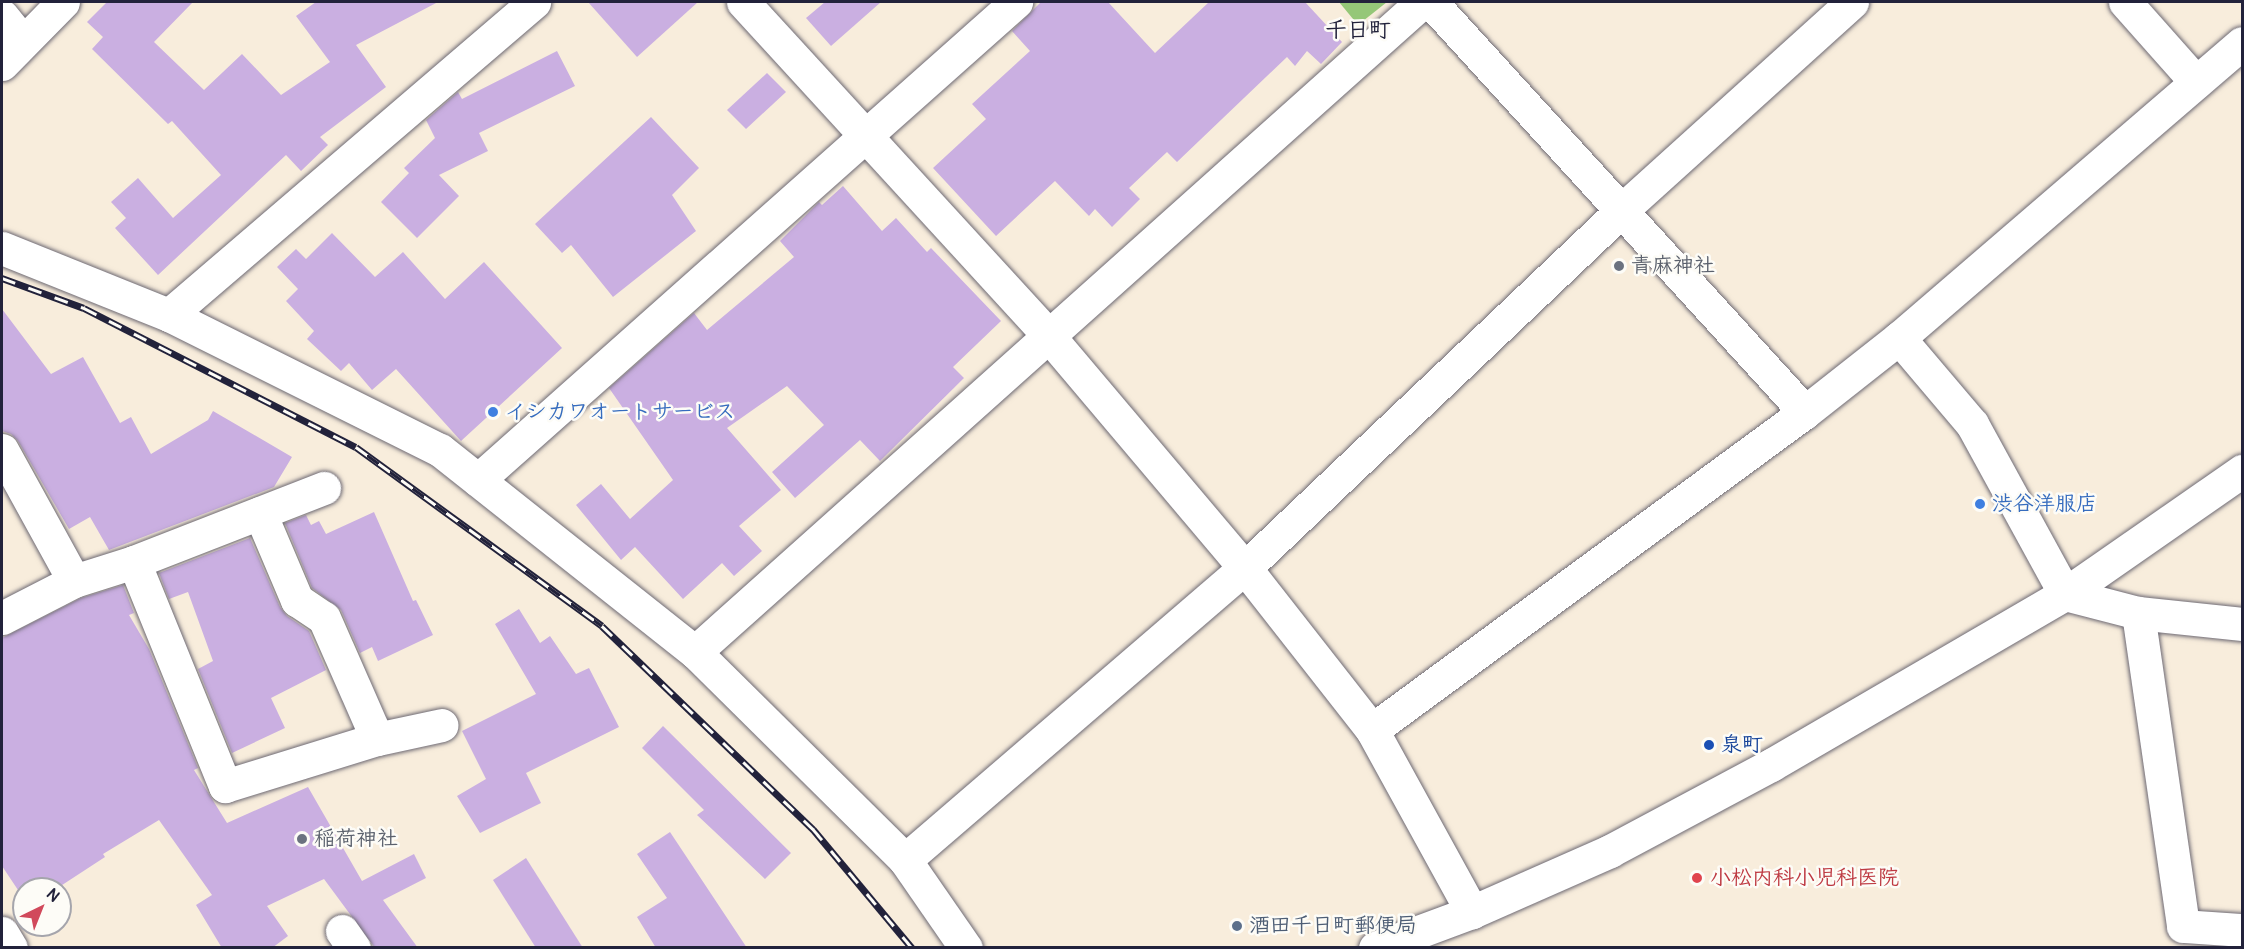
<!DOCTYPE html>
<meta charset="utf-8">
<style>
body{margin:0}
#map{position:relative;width:2244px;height:949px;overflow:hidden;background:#f8eddc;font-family:Pangolin,"Klee One",sans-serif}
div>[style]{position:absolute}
.green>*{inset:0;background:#95c778}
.building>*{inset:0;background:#caafe1}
.roads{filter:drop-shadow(0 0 2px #6d6973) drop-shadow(0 0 2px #6d6973)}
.minor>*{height:33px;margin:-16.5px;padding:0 16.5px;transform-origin:16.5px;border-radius:16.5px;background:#fff}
.rail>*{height:7px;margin-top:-3.5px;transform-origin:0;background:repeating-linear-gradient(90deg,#fdfcf7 0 14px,#22223b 0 28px);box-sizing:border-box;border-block:2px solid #22223b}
.dots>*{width:16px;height:16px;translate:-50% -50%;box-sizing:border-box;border:3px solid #fdfcf7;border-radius:50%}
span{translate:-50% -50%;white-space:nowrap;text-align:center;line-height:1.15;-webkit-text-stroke:5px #fdfcf7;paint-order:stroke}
.worship-label{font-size:21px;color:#5b616d;font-weight:700}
.left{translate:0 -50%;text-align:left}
.shop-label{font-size:21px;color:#366cbe;font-weight:700}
.transit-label{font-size:21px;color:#164399;font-weight:700}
.health-label{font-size:21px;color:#be3a42;font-weight:700}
.service-label{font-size:21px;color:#4e5e75;font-weight:700}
.neighbourhood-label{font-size:22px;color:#22223b;font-weight:700}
.frame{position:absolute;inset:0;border:3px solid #22223b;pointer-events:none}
.north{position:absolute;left:12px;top:877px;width:60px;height:60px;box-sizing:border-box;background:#fdfcf7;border:2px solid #a5a5ac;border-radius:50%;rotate:43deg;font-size:16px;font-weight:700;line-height:24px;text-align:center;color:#22223b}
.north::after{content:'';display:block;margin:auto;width:21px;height:27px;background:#d1495b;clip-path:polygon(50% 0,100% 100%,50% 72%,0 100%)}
</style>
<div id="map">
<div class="green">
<i style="clip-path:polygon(1339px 2px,1387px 2px,1358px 25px)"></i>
</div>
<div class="building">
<i style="clip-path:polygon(107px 2px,193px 2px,154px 42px,204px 90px,242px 54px,281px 95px,330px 62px,296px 16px,316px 2px,438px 2px,356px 45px,386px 87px,320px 137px,328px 145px,301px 171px,286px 155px,158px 275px,115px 228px,126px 218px,111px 202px,138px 178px,173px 218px,221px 175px,172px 121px,168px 124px,92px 49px,103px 37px,87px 22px)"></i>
<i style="clip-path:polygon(588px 2px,698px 2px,637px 57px)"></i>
<i style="clip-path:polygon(825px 2px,881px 2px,831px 46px,806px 18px)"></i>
<i style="clip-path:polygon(1041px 2px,1108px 2px,1155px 53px,1209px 2px,1305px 2px,1342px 42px,1321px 64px,1307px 51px,1295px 66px,1287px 57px,1177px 162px,1167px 152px,1129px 188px,1140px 199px,1112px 227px,1095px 209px,1089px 216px,1055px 181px,996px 236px,933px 168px,986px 119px,972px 104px,1030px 51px,1012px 31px)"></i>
<i style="clip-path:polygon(557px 51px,575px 86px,479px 133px,488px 151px,439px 175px,459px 196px,417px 238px,381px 202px,409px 173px,404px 168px,435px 138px,426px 120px,458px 92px,462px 99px)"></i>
<i style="clip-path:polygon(767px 73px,786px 92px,746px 129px,727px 110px)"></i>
<i style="clip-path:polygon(651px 117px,699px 168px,672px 195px,696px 231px,613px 297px,571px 245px,562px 253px,535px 224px)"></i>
<i style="clip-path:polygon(843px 186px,882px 231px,896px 218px,927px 252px,931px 248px,1001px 321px,953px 367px,964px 378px,880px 461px,860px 440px,795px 498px,772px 472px,824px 425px,787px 386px,727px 428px,781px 490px,739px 526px,762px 551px,734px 576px,722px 563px,683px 599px,635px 547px,621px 560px,576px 505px,601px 484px,630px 519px,673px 480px,609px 388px,694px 313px,707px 330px,794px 257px,780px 241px,819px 202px,822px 205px)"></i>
<i style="clip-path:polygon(332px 233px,375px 277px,403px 252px,445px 299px,484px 262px,562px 348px,461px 441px,396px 369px,372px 390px,349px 363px,341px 371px,307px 339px,314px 331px,286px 301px,298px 289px,277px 267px,296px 249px,306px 259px)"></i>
<i style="clip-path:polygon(2px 309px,51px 374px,83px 357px,120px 423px,131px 417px,151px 454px,208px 420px,213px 411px,292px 457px,274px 487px,109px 550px,90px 517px,69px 529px,18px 441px,11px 434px,2px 431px)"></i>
<i style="clip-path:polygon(374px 512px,413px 601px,416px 600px,433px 635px,378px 661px,372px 647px,360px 653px,341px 610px,312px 588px,285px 523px,306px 515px,311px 525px,319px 521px,326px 534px)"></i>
<i style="clip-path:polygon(250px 538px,280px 607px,287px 616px,309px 631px,326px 670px,271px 698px,285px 728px,232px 753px,198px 669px,213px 661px,188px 592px,169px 599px,159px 573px)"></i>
<i style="clip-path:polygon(123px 585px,134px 613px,129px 615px,149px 649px,198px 768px,194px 770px,227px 823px,308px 787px,362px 881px,414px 854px,426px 878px,383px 900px,418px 948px,375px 948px,324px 879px,267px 906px,288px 936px,272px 948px,222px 948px,196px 905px,212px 895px,159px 820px,103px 854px,105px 857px,56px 889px,24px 889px,24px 899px,2px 866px,2px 638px,81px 598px)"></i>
<i style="clip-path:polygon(519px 609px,540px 643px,550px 636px,576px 674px,589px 668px,619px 727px,526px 773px,541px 803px,480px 833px,457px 796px,486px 779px,462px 731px,536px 694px,495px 624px)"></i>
<i style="clip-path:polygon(663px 726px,791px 853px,765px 879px,697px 815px,704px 810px,642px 748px)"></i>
<i style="clip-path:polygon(670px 832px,747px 948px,656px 948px,637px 917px,667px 898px,637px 854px)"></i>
<i style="clip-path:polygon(526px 858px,583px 948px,536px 948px,493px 880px)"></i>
</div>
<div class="roads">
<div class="minor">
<i style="left:743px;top:2px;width:450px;rotate:47.5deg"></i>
<i style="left:1047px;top:334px;width:307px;rotate:49.8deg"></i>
<i style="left:1245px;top:568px;width:206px;rotate:51.9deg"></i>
<i style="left:1372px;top:730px;width:208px;rotate:61.2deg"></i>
<i style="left:1431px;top:2px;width:555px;rotate:47.63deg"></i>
<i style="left:2125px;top:2px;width:107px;rotate:48.4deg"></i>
<i style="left:2px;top:16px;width:33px;rotate:51deg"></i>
<i style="left:2px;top:64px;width:87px;rotate:-45.5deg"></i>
<i style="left:2px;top:248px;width:180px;rotate:21.9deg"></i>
<i style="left:169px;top:315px;width:303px;rotate:26.5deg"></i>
<i style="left:440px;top:450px;width:325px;rotate:38.4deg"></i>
<i style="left:695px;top:652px;width:296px;rotate:44.7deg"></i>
<i style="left:905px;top:860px;width:107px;rotate:55.3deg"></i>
<i style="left:169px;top:315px;width:481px;rotate:-40.6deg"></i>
<i style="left:1899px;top:338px;width:113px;rotate:49.7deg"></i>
<i style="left:1972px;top:424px;width:194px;rotate:61.3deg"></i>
<i style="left:2065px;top:594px;width:75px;rotate:14.6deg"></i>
<i style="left:2138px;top:613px;width:105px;rotate:6deg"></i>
<i style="left:2px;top:450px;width:149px;rotate:61.2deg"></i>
<i style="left:478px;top:480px;width:720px;rotate:-41.62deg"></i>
<i style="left:260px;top:513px;width:95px;rotate:67deg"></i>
<i style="left:297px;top:600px;width:32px;rotate:34deg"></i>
<i style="left:324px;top:618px;width:132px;rotate:66.3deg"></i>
<i style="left:134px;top:562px;width:242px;rotate:67.9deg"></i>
<i style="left:225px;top:786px;width:159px;rotate:-17.2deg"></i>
<i style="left:377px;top:739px;width:66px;rotate:-12.2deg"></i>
<i style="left:2138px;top:613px;width:316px;rotate:81.8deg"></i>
<i style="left:2183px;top:926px;width:59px;rotate:3.9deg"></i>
<i style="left:2px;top:618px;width:81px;rotate:-27.2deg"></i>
<i style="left:74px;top:581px;width:63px;rotate:-17.6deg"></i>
<i style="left:134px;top:562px;width:204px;rotate:-21.3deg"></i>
<i style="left:695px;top:652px;width:975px;rotate:-41.8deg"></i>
<i style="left:1372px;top:730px;width:537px;rotate:-36.29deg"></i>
<i style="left:1805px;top:412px;width:120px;rotate:-38.2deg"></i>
<i style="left:1899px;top:338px;width:452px;rotate:-40.7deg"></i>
<i style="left:905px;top:860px;width:448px;rotate:-40.7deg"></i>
<i style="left:1245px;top:568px;width:520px;rotate:-43.52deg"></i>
<i style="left:1622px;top:210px;width:310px;rotate:-42.1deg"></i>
<i style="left:342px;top:931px;width:21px;rotate:55deg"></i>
<i style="left:2px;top:933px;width:17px;rotate:59deg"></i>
<i style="left:1375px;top:948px;width:103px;rotate:-20.4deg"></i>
<i style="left:1472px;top:912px;width:151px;rotate:-23.8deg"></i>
<i style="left:1610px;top:851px;width:183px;rotate:-28.1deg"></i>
<i style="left:1771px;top:765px;width:340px;rotate:-30.2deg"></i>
<i style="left:2065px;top:594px;width:216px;rotate:-34.8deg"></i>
</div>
</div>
<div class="rail">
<i style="left:2px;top:278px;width:87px;rotate:20.1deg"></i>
<i style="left:84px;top:308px;width:305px;rotate:27.1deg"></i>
<i style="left:356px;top:447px;width:304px;rotate:36deg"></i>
<i style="left:602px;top:626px;width:293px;rotate:43.9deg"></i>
<i style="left:813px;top:829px;width:155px;rotate:50.2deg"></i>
</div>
<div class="dots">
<i style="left:1619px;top:266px;background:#6b7280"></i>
<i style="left:493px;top:412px;background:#3f7fe0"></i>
<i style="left:1980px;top:504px;background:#3f7fe0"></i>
<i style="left:1709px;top:745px;background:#1a4fb4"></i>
<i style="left:302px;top:839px;background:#6b7280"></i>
<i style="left:1697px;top:878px;background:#e0444e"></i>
<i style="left:1237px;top:926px;background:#5c6f8a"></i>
</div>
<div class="worship-label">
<span class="left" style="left:1631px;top:266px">青麻神社</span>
<span class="left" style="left:314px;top:839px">稲荷神社</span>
</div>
<div class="shop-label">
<span class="left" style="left:505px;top:412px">イシカワオートサービス</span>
<span class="left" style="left:1992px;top:504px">渋谷洋服店</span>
</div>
<div class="transit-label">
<span class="left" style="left:1721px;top:745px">泉町</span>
</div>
<div class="health-label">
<span class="left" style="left:1710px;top:878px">小松内科小児科医院</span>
</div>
<div class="service-label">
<span class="left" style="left:1249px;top:926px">酒田千日町郵便局</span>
</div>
<div class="neighbourhood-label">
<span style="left:1358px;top:31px">千日町</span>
</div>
<div class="frame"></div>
<div class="north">N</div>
</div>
